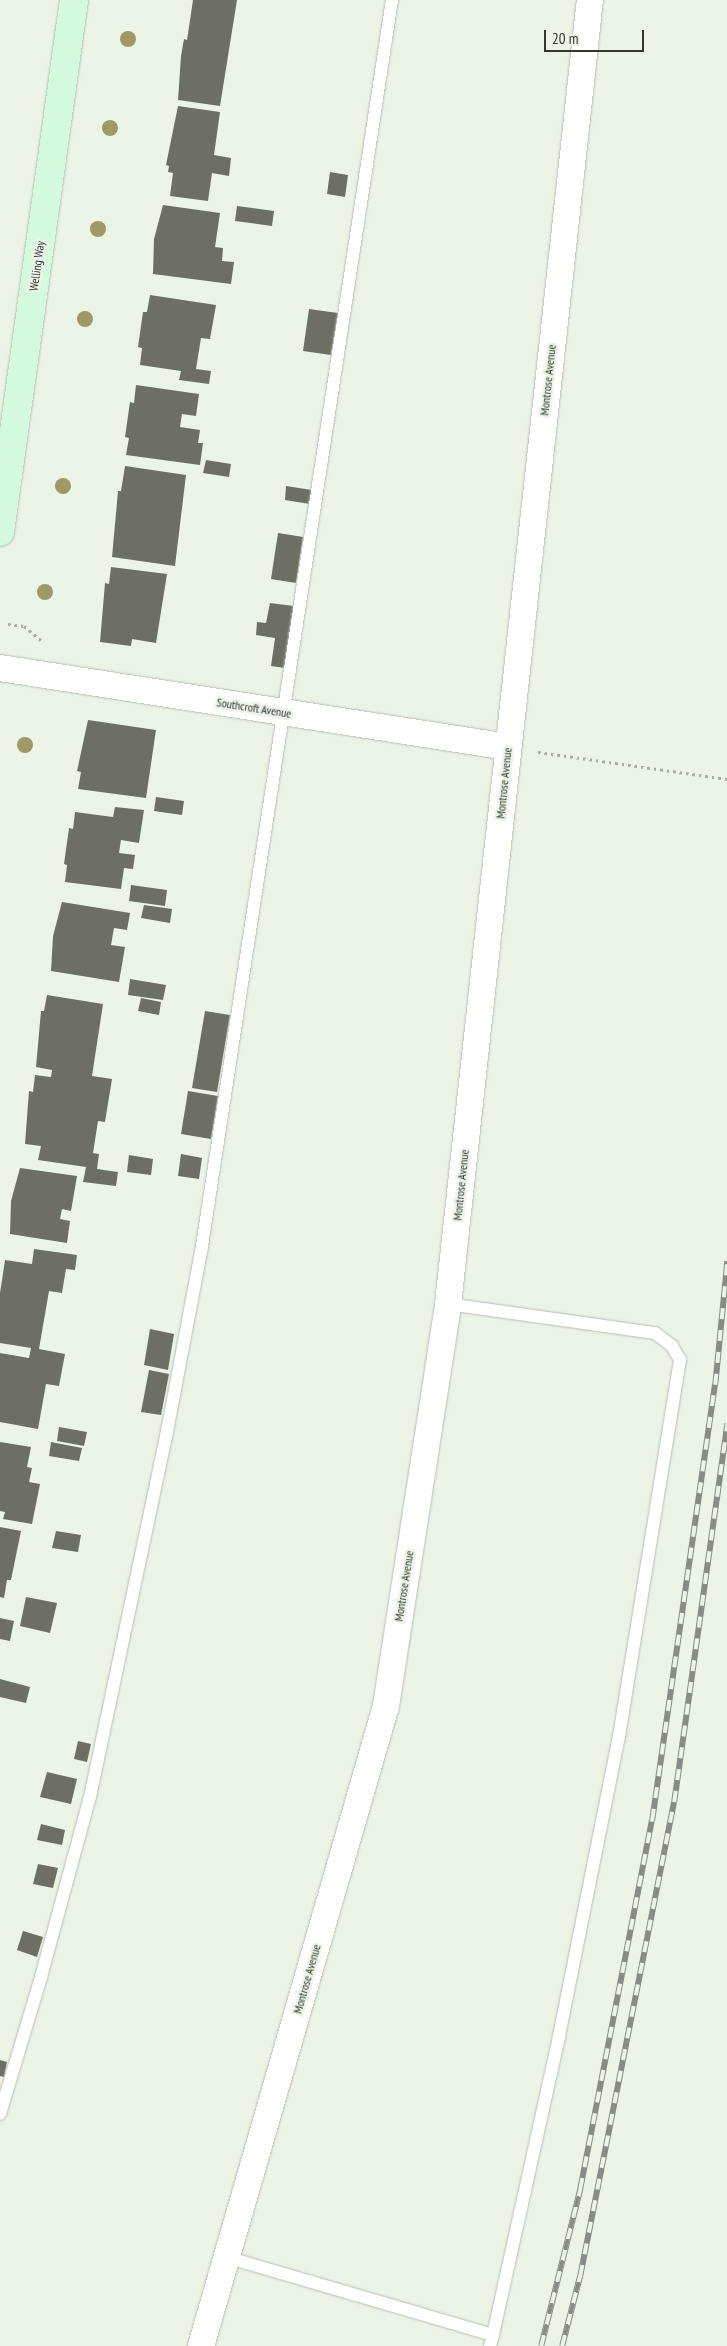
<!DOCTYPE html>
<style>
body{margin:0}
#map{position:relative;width:727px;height:2346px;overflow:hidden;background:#ecf4e8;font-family:"PT Sans Narrow",sans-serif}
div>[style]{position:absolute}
.building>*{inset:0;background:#6d6f64}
.path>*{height:3px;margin-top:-1.5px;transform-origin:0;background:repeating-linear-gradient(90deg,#a8aea5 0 2.5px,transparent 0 6.5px)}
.roads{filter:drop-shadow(0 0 1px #b7beb2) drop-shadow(0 0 1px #b7beb2)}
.lane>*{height:12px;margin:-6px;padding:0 6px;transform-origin:6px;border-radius:6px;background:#fff}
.street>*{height:26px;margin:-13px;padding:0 13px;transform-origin:13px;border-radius:13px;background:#fff}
.secondary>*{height:28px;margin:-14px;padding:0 14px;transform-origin:14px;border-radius:14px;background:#d3f9df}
.rail>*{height:5.5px;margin-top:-2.75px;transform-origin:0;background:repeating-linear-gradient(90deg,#ecf4e8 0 11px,#878d84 0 22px);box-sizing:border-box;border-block:1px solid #878d84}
.trees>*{width:16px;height:16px;margin:-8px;border-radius:50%;background:#9f9968}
span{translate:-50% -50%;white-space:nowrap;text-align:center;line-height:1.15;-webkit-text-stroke:5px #ecf4e8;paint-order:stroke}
.street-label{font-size:12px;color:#323530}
.scale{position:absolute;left:544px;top:30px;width:100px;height:22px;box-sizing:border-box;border:2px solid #323530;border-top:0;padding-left:6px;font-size:15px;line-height:18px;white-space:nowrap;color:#323530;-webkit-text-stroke:4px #ecf4e8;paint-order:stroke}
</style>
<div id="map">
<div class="building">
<i style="clip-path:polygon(193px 0,237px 0,220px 106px,178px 100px,181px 56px,184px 39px,187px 40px)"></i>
<i style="clip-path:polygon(178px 106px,220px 112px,214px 155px,231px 158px,229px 176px,212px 173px,208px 201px,170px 196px,173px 173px,168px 172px,169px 166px,166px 165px)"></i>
<i style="clip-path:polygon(330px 172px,348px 175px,345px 197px,327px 194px)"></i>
<i style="clip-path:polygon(163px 205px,220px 213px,215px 247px,223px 248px,222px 261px,234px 262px,231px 284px,153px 274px,154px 239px)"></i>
<i style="clip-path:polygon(237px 206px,274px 211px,272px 226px,235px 221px)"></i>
<i style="clip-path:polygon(150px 295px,216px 305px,210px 339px,201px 338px,196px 369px,211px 371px,209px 384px,179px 380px,181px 371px,140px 365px,142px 348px,138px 347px,143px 312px,147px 312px)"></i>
<i style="clip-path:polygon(309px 309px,338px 313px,331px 355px,303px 351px)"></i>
<i style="clip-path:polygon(136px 385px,199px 394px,196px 416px,182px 414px,180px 427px,200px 430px,198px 443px,203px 443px,200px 465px,126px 455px,129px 438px,125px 437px,130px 402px,134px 403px)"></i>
<i style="clip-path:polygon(206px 460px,231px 464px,229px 477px,203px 473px)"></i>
<i style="clip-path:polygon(125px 466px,186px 475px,175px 566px,112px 557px,118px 491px,121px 491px)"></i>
<i style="clip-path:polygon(286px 486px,312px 490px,310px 504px,285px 500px)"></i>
<i style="clip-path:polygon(278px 533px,303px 537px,296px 583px,271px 579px)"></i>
<i style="clip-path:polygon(111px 567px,167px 574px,156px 643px,132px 639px,131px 646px,100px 642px,105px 583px,109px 584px)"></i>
<i style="clip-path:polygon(270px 603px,294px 606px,285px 668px,271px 666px,275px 638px,256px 635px,257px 622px,266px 623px)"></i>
<i style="clip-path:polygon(88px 720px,156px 730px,146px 798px,78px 789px,81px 772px,77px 771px)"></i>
<i style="clip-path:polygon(156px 797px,184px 801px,182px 815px,154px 811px)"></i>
<i style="clip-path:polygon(115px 807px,144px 810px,139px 843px,121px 840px,119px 853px,135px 855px,133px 869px,124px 868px,121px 889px,65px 882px,67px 865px,64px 864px,69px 828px,73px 829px,75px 812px,113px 817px)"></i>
<i style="clip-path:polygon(131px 885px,167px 890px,165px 906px,129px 901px)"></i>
<i style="clip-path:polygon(62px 902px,130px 913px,127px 930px,114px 928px,111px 945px,125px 947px,119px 982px,51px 971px,53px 936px)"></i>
<i style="clip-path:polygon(144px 905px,172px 909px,170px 923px,141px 918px)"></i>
<i style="clip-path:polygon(130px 979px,166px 985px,163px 1000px,128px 995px)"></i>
<i style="clip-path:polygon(47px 995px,103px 1004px,92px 1076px,112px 1079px,105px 1122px,98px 1121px,93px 1153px,99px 1154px,97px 1169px,118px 1172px,116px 1186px,83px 1182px,86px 1167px,38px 1160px,41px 1146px,25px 1144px,29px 1091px,33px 1092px,35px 1075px,51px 1077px,52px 1070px,36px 1067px,41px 1011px,44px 1011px)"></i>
<i style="clip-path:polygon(141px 998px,161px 1002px,159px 1015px,138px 1011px)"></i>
<i style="clip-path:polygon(205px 1011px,230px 1015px,217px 1092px,192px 1088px)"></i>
<i style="clip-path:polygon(188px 1091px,218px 1096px,211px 1139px,181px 1134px)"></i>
<i style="clip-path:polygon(181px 1154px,202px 1158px,199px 1179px,178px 1176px)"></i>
<i style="clip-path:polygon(129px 1155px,153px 1159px,151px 1175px,127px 1172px)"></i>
<i style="clip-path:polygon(20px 1168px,77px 1176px,71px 1211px,62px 1209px,60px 1219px,70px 1221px,67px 1243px,10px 1234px,11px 1201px)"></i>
<i style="clip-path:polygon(34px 1249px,77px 1255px,75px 1270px,66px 1269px,62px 1293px,49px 1291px,39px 1349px,65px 1354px,59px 1386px,46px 1384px,38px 1429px,0 1422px,0 1353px,29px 1358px,31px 1348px,0 1343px,0 1293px,5px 1260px,32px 1264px)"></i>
<i style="clip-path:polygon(150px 1329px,174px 1334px,168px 1370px,144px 1365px)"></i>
<i style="clip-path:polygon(149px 1370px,169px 1374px,161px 1415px,141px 1412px)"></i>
<i style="clip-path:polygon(59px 1427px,87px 1432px,84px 1446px,57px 1441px)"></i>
<i style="clip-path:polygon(0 1442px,31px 1447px,27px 1467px,32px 1468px,29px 1482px,40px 1484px,32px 1524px,3px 1519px,5px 1512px,0 1511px)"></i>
<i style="clip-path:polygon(51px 1442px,82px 1448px,79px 1461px,49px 1456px)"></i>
<i style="clip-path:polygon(0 1527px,21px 1531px,11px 1580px,7px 1580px,4px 1598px,0 1597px)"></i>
<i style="clip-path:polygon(56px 1531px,81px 1535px,78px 1552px,52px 1548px)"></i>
<i style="clip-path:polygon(26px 1597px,57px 1603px,50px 1633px,20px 1626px)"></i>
<i style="clip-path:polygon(0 1618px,14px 1621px,10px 1641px,0 1639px)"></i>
<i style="clip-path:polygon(0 1679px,30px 1687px,26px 1703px,0 1697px)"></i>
<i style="clip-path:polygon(78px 1741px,91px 1744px,87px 1762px,74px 1759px)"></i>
<i style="clip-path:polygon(47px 1772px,77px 1779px,71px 1804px,40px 1797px)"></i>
<i style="clip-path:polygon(41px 1824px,65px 1830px,62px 1845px,37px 1840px)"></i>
<i style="clip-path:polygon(38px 1864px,58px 1868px,53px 1888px,33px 1884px)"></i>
<i style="clip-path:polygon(23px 1931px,43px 1937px,37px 1957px,17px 1950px)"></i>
<i style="clip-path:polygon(0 2060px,7px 2062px,4px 2077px,0 2076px)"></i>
</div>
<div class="path">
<i style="left:8px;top:624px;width:16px;rotate:7deg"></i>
<i style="left:24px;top:626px;width:26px;rotate:40deg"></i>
<i style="left:538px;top:752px;width:191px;rotate:8.1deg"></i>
</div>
<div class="roads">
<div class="lane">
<i style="left:448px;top:1304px;width:209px;rotate:8deg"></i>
<i style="left:655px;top:1333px;width:21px;rotate:37deg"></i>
<i style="left:672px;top:1346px;width:16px;rotate:60deg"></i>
<i style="left:680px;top:1360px;width:381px;rotate:99.2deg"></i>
<i style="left:619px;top:1736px;width:307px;rotate:101.3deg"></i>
<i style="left:559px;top:2037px;width:305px;rotate:102.5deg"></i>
<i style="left:0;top:2114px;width:143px;rotate:-73.3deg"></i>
<i style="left:41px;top:1977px;width:187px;rotate:-74.8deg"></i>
<i style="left:90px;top:1797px;width:368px;rotate:-78.1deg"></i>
<i style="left:166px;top:1437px;width:194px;rotate:-79.3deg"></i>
<i style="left:202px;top:1246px;width:1260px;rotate:-81.33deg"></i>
<i style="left:226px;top:2257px;width:278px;rotate:16.3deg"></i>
<i style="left:493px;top:2335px;width:11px;rotate:105deg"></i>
</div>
<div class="street">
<i style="left:0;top:668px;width:514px;rotate:8.84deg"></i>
<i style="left:201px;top:2346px;width:666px;rotate:-73.88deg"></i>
<i style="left:386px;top:1706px;width:407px;rotate:-81.2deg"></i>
<i style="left:448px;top:1304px;width:1312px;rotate:-83.79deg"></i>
</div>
<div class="secondary">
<i style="left:0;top:532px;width:537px;rotate:-82.08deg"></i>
</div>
</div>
<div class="rail">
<i style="left:541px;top:2346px;width:162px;rotate:-76deg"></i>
<i style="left:580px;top:2189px;width:376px;rotate:-79deg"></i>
<i style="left:652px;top:1820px;width:440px;rotate:-81.8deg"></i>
<i style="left:715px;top:1385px;width:124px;rotate:-84.4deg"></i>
<i style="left:562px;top:2346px;width:72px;rotate:-75.6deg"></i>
<i style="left:580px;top:2276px;width:483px;rotate:-78.8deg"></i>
<i style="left:674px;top:1802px;width:382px;rotate:-82deg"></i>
</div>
<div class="trees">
<i style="left:128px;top:39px"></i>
<i style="left:110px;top:128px"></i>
<i style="left:98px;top:229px"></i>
<i style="left:85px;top:319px"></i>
<i style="left:63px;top:486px"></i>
<i style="left:45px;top:592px"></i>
<i style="left:25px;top:745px"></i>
</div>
<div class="street-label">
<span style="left:37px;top:266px;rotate:-82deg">Welling Way</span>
<span style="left:548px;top:380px;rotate:-84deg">Montrose Avenue</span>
<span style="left:254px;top:708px;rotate:9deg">Southcroft Avenue</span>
<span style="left:504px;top:783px;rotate:-84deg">Montrose Avenue</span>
<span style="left:461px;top:1185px;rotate:-84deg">Montrose Avenue</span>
<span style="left:404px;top:1586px;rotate:-81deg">Montrose Avenue</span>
<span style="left:307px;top:1979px;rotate:-74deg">Montrose Avenue</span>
</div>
<div class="scale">20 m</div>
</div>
